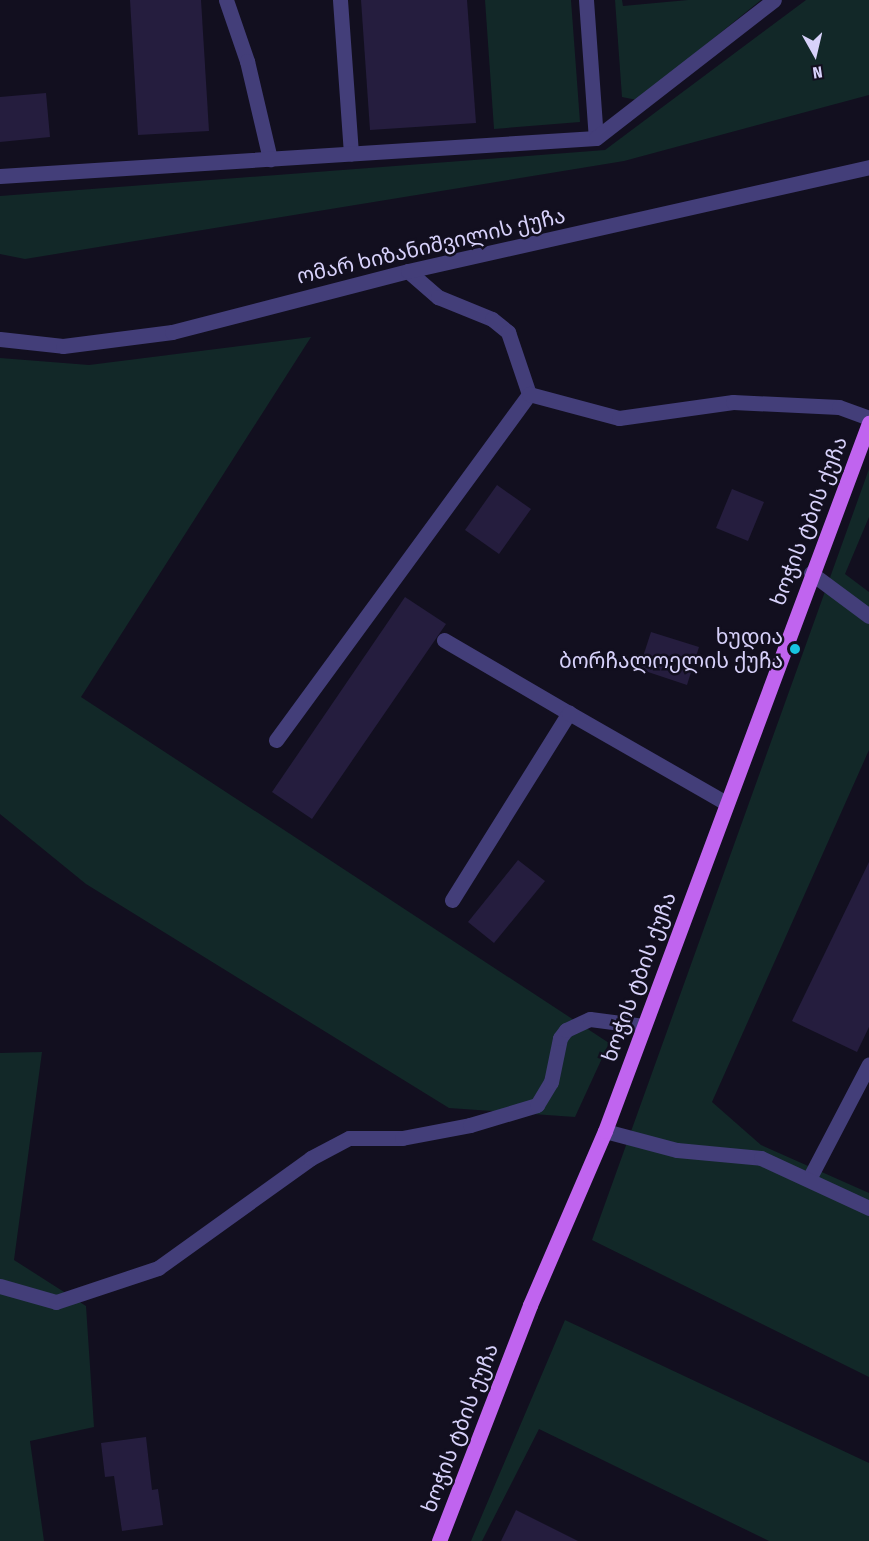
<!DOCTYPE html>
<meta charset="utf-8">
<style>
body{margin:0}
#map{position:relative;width:869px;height:1541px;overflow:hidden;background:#120f1f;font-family:"Fira Sans Condensed","Noto Sans Georgian",sans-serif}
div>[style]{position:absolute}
.green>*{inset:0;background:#122828}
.building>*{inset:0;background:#251d3e}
.lane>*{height:15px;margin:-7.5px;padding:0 7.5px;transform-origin:7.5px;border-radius:7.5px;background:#433e79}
.street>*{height:15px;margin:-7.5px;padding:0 7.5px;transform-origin:7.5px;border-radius:7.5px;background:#433e79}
.primary>*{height:15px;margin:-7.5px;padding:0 7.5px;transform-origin:7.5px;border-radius:7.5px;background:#c064ef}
.dots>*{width:16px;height:16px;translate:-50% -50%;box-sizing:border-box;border:3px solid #120f1f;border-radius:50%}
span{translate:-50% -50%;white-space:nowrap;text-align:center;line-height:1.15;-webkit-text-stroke:5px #120f1f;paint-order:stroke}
.street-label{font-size:21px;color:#d7d1fa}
.poi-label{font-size:21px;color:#d7d1fa}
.right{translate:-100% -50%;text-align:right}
.north{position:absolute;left:785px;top:24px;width:60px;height:60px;-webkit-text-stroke:4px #120f1f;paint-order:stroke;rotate:172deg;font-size:16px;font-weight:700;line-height:24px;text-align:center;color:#d7d1fa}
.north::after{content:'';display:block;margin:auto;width:21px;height:27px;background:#d7d1fa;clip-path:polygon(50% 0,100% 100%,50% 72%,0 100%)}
</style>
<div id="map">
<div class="green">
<i style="clip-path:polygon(485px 0,571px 0,580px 122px,494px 129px)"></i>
<i style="clip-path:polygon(615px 0,622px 0,623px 6px,688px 0,761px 0,637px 100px,622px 97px)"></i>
<i style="clip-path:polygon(806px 0,869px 0,869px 95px,624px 161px,25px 259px,0 254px,0 196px,605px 150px)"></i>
<i style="clip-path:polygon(311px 337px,81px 697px,609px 1043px,575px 1117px,449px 1108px,86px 884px,0 814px,0 358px,89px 365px)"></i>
<i style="clip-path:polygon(869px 469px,869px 517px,845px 574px,869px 592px,869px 750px,712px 1102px,761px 1145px,869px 1193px,869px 1377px,592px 1240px)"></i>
<i style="clip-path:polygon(42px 1052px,14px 1260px,86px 1306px,94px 1427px,30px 1441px,44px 1541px,0 1541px,0 1053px)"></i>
<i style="clip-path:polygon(565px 1320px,869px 1463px,869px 1541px,769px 1541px,539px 1429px,482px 1541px,471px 1541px)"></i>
</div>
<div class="building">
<i style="clip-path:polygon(130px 0,201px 0,209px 131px,138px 135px)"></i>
<i style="clip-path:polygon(361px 0,467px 0,476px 123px,370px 130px)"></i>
<i style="clip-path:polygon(46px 93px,50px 137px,0 142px,0 97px)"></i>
<i style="clip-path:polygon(497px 485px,531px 509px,499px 554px,465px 530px)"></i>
<i style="clip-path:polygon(732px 489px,764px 502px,748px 541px,716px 528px)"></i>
<i style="clip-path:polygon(405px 597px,446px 624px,312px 819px,272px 792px)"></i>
<i style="clip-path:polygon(651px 632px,699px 647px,687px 685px,639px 669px)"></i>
<i style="clip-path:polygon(518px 860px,545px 881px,494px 943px,468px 922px)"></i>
<i style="clip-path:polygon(869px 862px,869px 1027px,857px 1052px,792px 1021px)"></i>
<i style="clip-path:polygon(146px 1437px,152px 1490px,158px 1489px,163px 1525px,122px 1531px,114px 1476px,105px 1477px,101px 1443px)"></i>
<i style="clip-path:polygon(516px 1510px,578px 1541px,501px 1541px)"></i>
</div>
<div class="lane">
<i style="left:226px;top:0;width:65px;rotate:71deg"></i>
<i style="left:247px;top:61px;width:101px;rotate:76.8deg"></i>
<i style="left:340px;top:0;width:154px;rotate:85.9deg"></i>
<i style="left:586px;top:0;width:138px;rotate:85.9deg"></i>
<i style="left:0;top:176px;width:597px;rotate:-3.65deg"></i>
<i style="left:596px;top:138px;width:225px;rotate:-37.8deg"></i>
<i style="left:408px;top:271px;width:40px;rotate:41deg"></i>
<i style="left:438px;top:297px;width:58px;rotate:22.2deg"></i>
<i style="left:492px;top:319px;width:21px;rotate:39deg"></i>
<i style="left:508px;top:332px;width:65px;rotate:71.3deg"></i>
<i style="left:444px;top:640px;width:145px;rotate:30.3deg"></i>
<i style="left:276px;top:740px;width:429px;rotate:-53.8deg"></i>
<i style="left:529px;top:394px;width:93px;rotate:14.9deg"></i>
<i style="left:619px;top:418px;width:115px;rotate:-8deg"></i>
<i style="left:733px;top:402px;width:106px;rotate:2.7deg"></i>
<i style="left:839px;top:407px;width:32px;rotate:20deg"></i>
<i style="left:452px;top:900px;width:221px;rotate:-58deg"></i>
<i style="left:569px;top:713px;width:181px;rotate:29.8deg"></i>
<i style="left:810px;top:1177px;width:127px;rotate:-62.4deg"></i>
</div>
<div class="street">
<i style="left:0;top:339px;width:63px;rotate:6.3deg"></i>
<i style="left:63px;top:346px;width:110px;rotate:-7.3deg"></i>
<i style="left:172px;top:332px;width:244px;rotate:-14.5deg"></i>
<i style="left:408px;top:271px;width:473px;rotate:-12.7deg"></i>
<i style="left:811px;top:573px;width:72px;rotate:36.6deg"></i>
<i style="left:605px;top:1131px;width:74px;rotate:14.8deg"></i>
<i style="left:677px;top:1150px;width:84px;rotate:5.4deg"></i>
<i style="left:761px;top:1158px;width:119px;rotate:24.8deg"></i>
<i style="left:0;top:1286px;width:58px;rotate:15.9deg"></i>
<i style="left:56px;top:1302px;width:108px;rotate:-18.4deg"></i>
<i style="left:158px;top:1268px;width:188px;rotate:-35.7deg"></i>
<i style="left:311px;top:1158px;width:43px;rotate:-27.8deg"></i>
<i style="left:349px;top:1138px;width:53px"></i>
<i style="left:402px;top:1138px;width:69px;rotate:-10.8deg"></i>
<i style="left:470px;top:1125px;width:70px;rotate:-16.6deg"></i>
<i style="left:537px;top:1105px;width:27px;rotate:-59deg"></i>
<i style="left:551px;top:1082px;width:45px;rotate:-78.4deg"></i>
<i style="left:560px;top:1038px;width:10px;rotate:-53deg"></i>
<i style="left:566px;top:1030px;width:26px;rotate:-25deg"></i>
<i style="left:590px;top:1019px;width:54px;rotate:7.4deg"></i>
</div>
<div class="primary">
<i style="left:439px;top:1541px;width:253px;rotate:-68.9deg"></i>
<i style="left:530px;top:1305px;width:189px;rotate:-66.7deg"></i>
<i style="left:605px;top:1131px;width:756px;rotate:-69.55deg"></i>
</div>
<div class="dots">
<i style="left:795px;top:649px;background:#17c4e0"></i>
</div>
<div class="street-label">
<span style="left:431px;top:246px;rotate:-13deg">ომარ ხიზანიშვილის ქუჩა</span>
<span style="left:809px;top:521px;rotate:-69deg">ხოჭის ტბის ქუჩა</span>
<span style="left:639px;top:977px;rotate:-70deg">ხოჭის ტბის ქუჩა</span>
<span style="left:460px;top:1428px;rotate:-69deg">ხოჭის ტბის ქუჩა</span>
</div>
<div class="poi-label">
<span class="right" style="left:783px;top:649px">ხუდია<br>ბორჩალოელის ქუჩა</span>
</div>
<div class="north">N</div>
</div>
